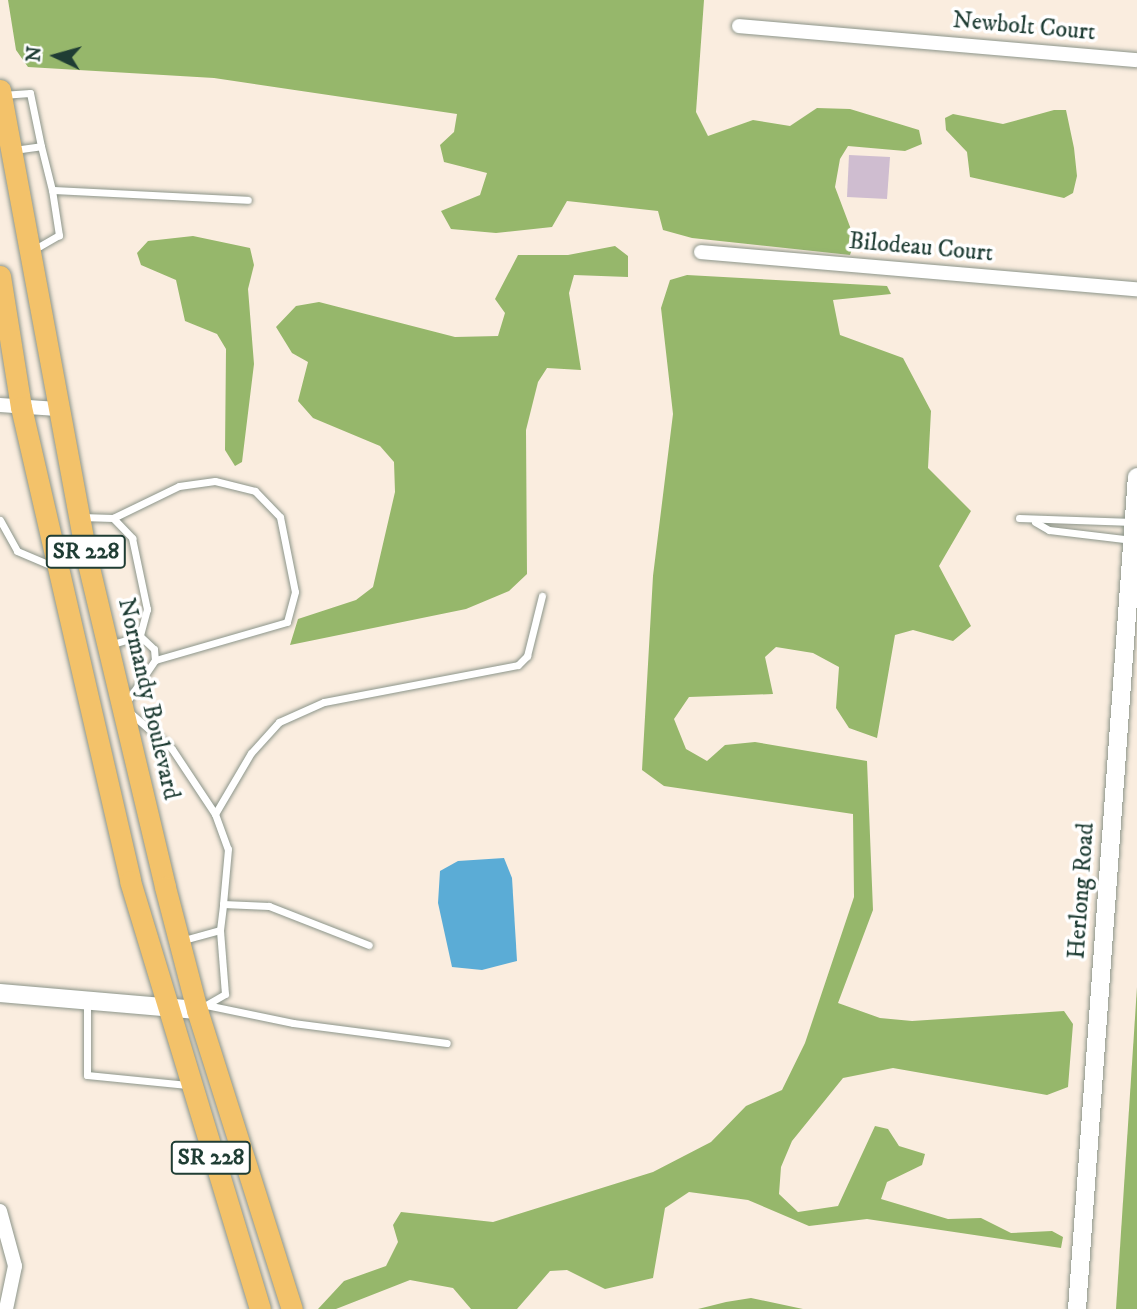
<!DOCTYPE html>
<style>
body{margin:0}
#map{position:relative;width:1137px;height:1309px;overflow:hidden;background:#faeddf;font-family:"IM FELL DW Pica",serif}
div>[style]{position:absolute}
.industrial>*{inset:0;background:#cfbdd0}
.forest>*{inset:0;background:#96b76b}
.water>*{inset:0;background:#5bacd6}
.roads{filter:drop-shadow(0 0 2px #8c958a) drop-shadow(0 0 2px #8c958a)}
.service>*{height:7px;margin:-3.5px;padding:0 3.5px;transform-origin:3.5px;border-radius:3.5px;background:#fff}
.minor>*{height:14px;margin:-7px;padding:0 7px;transform-origin:7px;border-radius:7px;background:#fff}
.tertiary>*{height:18px;margin:-9px;padding:0 9px;transform-origin:9px;border-radius:9px;background:#fff}
.primary>*{height:21px;margin:-10.5px;padding:0 10.5px;transform-origin:10.5px;border-radius:10.5px;background:#f3c26a}
span{translate:-50% -50%;white-space:nowrap;text-align:center;line-height:1.15;-webkit-text-stroke:7px #fff;paint-order:stroke}
.shield-label span{padding:2px 5px;background:#fff;border:2px solid;border-radius:5px;-webkit-text-stroke-width:0}
.shield-label{font-size:23px;color:#1f3d34;font-weight:700}
.street-label{font-size:24px;color:#1f3d34}
.north{position:absolute;left:21px;top:21px;width:70px;height:70px;-webkit-text-stroke:5px #fff;paint-order:stroke;rotate:275deg;font-size:19px;font-weight:700;line-height:28px;text-align:center;color:#1f3d34}
.north::after{content:'';display:block;margin:auto;width:24px;height:32px;background:#1f3d34;clip-path:polygon(50% 0,100% 100%,50% 72%,0 100%)}
</style>
<div id="map">
<div class="industrial">
<i style="clip-path:polygon(849px 155px,890px 157px,887px 199px,847px 197px)"></i>
</div>
<div class="forest">
<i style="clip-path:polygon(8px 0,704px 0,696px 112px,708px 136px,753px 120px,790px 126px,817px 108px,850px 109px,919px 130px,922px 144px,905px 151px,848px 146px,840px 159px,835px 187px,855px 240px,850px 255px,692px 238px,663px 230px,658px 211px,567px 201px,552px 227px,496px 233px,451px 229px,441px 211px,480px 195px,487px 173px,444px 162px,440px 145px,454px 132px,457px 114px,214px 78px,28px 67px,16px 50px)"></i>
<i style="clip-path:polygon(1054px 110px,1066px 110px,1074px 148px,1077px 176px,1073px 193px,1064px 198px,970px 177px,967px 152px,946px 130px,945px 118px,953px 114px,1003px 124px)"></i>
<i style="clip-path:polygon(193px 236px,250px 248px,254px 265px,248px 289px,254px 364px,242px 462px,235px 466px,225px 450px,226px 349px,217px 334px,185px 321px,176px 280px,141px 265px,137px 253px,148px 241px)"></i>
<i style="clip-path:polygon(615px 246px,628px 256px,628px 277px,574px 275px,569px 293px,581px 370px,547px 368px,538px 382px,526px 430px,527px 574px,509px 591px,466px 609px,290px 645px,298px 619px,356px 600px,373px 587px,395px 492px,394px 462px,380px 446px,313px 418px,298px 401px,308px 362px,292px 353px,276px 327px,296px 306px,319px 302px,455px 337px,498px 336px,505px 313px,495px 299px,518px 255px,568px 255px)"></i>
<i style="clip-path:polygon(687px 275px,887px 286px,891px 294px,833px 300px,840px 335px,903px 358px,931px 411px,928px 468px,971px 511px,939px 566px,971px 626px,953px 641px,913px 630px,895px 635px,877px 738px,849px 728px,836px 708px,839px 667px,813px 653px,776px 647px,765px 657px,773px 694px,689px 697px,674px 719px,686px 749px,707px 761px,725px 745px,755px 742px,867px 761px,873px 910px,838px 1003px,880px 1018px,912px 1021px,1064px 1011px,1073px 1024px,1068px 1087px,1047px 1095px,893px 1068px,843px 1078px,792px 1141px,781px 1167px,779px 1194px,798px 1212px,838px 1206px,875px 1126px,888px 1129px,899px 1146px,925px 1154px,922px 1165px,887px 1182px,881px 1199px,948px 1219px,981px 1218px,1011px 1233px,1052px 1231px,1063px 1237px,1061px 1248px,867px 1219px,809px 1226px,748px 1200px,689px 1192px,665px 1208px,653px 1278px,605px 1289px,567px 1270px,550px 1271px,517px 1309px,471px 1309px,453px 1288px,410px 1280px,336px 1309px,318px 1309px,344px 1281px,386px 1266px,398px 1242px,393px 1225px,401px 1212px,493px 1222px,653px 1172px,711px 1142px,746px 1106px,782px 1090px,805px 1043px,854px 897px,853px 814px,664px 786px,642px 770px,653px 576px,673px 414px,661px 308px,670px 280px)"></i>
<i style="clip-path:polygon(1137px 987px,1137px 1309px,1116px 1309px)"></i>
<i style="clip-path:polygon(751px 1298px,803px 1309px,698px 1309px,726px 1302px)"></i>
</div>
<div class="water">
<i style="clip-path:polygon(504px 858px,512px 878px,517px 961px,482px 970px,452px 967px,438px 903px,440px 871px,458px 861px)"></i>
</div>
<div class="roads">
<div class="service">
<i style="left:2px;top:95px;width:28px;rotate:-4deg"></i>
<i style="left:30px;top:93px;width:54px;rotate:78.3deg"></i>
<i style="left:14px;top:150px;width:27px;rotate:-8deg"></i>
<i style="left:41px;top:146px;width:45px;rotate:76deg"></i>
<i style="left:52px;top:190px;width:46px;rotate:81.2deg"></i>
<i style="left:59px;top:235px;width:30px;rotate:150deg"></i>
<i style="left:52px;top:190px;width:196px;rotate:2.9deg"></i>
<i style="left:81px;top:517px;width:32px;rotate:2deg"></i>
<i style="left:113px;top:518px;width:28px;rotate:46deg"></i>
<i style="left:132px;top:538px;width:73px;rotate:78.1deg"></i>
<i style="left:147px;top:609px;width:28px;rotate:105deg"></i>
<i style="left:113px;top:518px;width:73px;rotate:-25.9deg"></i>
<i style="left:179px;top:486px;width:36px;rotate:-8deg"></i>
<i style="left:215px;top:481px;width:41px;rotate:14deg"></i>
<i style="left:255px;top:491px;width:36px;rotate:46deg"></i>
<i style="left:280px;top:517px;width:76px;rotate:78.7deg"></i>
<i style="left:295px;top:592px;width:31px;rotate:105deg"></i>
<i style="left:287px;top:622px;width:137px;rotate:163.9deg"></i>
<i style="left:1019px;top:518px;width:114px;rotate:2deg"></i>
<i style="left:0;top:520px;width:35px;rotate:61deg"></i>
<i style="left:17px;top:551px;width:39px;rotate:23deg"></i>
<i style="left:1035px;top:522px;width:16px;rotate:30deg"></i>
<i style="left:1049px;top:530px;width:84px;rotate:6.9deg"></i>
<i style="left:109px;top:645px;width:32px;rotate:-16deg"></i>
<i style="left:140px;top:636px;width:19px;rotate:43deg"></i>
<i style="left:154px;top:649px;width:11px;rotate:85deg"></i>
<i style="left:155px;top:660px;width:52px;rotate:124deg"></i>
<i style="left:128px;top:711px;width:58px;rotate:40.8deg"></i>
<i style="left:172px;top:749px;width:78px;rotate:56.5deg"></i>
<i style="left:215px;top:814px;width:37px;rotate:70deg"></i>
<i style="left:228px;top:849px;width:55px;rotate:95.2deg"></i>
<i style="left:215px;top:814px;width:71px;rotate:-59.5deg"></i>
<i style="left:251px;top:753px;width:42px;rotate:-47.9deg"></i>
<i style="left:279px;top:722px;width:49px;rotate:-24deg"></i>
<i style="left:324px;top:702px;width:197px;rotate:-10.8deg"></i>
<i style="left:518px;top:665px;width:13px;rotate:-45deg"></i>
<i style="left:527px;top:656px;width:62px;rotate:-76deg"></i>
<i style="left:180px;top:941px;width:41px;rotate:-15.4deg"></i>
<i style="left:220px;top:930px;width:26px;rotate:-83deg"></i>
<i style="left:223px;top:904px;width:46px;rotate:2.5deg"></i>
<i style="left:269px;top:906px;width:107px;rotate:21.3deg"></i>
<i style="left:87px;top:1002px;width:73px;rotate:90deg"></i>
<i style="left:87px;top:1075px;width:101px;rotate:5.7deg"></i>
<i style="left:206px;top:1005px;width:89px;rotate:11.7deg"></i>
<i style="left:293px;top:1023px;width:155px;rotate:7.4deg"></i>
<i style="left:206px;top:1005px;width:22px;rotate:-30deg"></i>
<i style="left:225px;top:994px;width:64px;rotate:-94.5deg"></i>
</div>
<div class="minor">
<i style="left:739px;top:26px;width:399px;rotate:4.9deg"></i>
<i style="left:701px;top:252px;width:438px;rotate:4.9deg"></i>
<i style="left:0;top:405px;width:57px;rotate:4deg"></i>
<i style="left:0;top:1211px;width:57px;rotate:74.7deg"></i>
<i style="left:15px;top:1266px;width:44px;rotate:101.8deg"></i>
</div>
<div class="tertiary">
<i style="left:0;top:993px;width:198px;rotate:4.9deg"></i>
<i style="left:1077px;top:1309px;width:834px;rotate:-85.88deg"></i>
</div>
<div class="primary">
<i style="left:0;top:90px;width:477px;rotate:79.5deg"></i>
<i style="left:87px;top:559px;width:337px;rotate:76.6deg"></i>
<i style="left:165px;top:887px;width:127px;rotate:75.4deg"></i>
<i style="left:197px;top:1010px;width:314px;rotate:72.4deg"></i>
<i style="left:0;top:276px;width:133px;rotate:80.9deg"></i>
<i style="left:21px;top:407px;width:486px;rotate:77deg"></i>
<i style="left:130px;top:881px;width:447px;rotate:73.1deg"></i>
</div>
</div>
<div class="shield-label">
<span style="left:86px;top:552px">SR 228</span>
<span style="left:211px;top:1158px">SR 228</span>
</div>
<div class="street-label">
<span style="left:1024px;top:27px;rotate:5deg">Newbolt Court</span>
<span style="left:921px;top:248px;rotate:5deg">Bilodeau Court</span>
<span style="left:148px;top:699px;rotate:77deg">Normandy Boulevard</span>
<span style="left:1082px;top:891px;rotate:-86deg">Herlong Road</span>
</div>
<div class="north">N</div>
</div>
